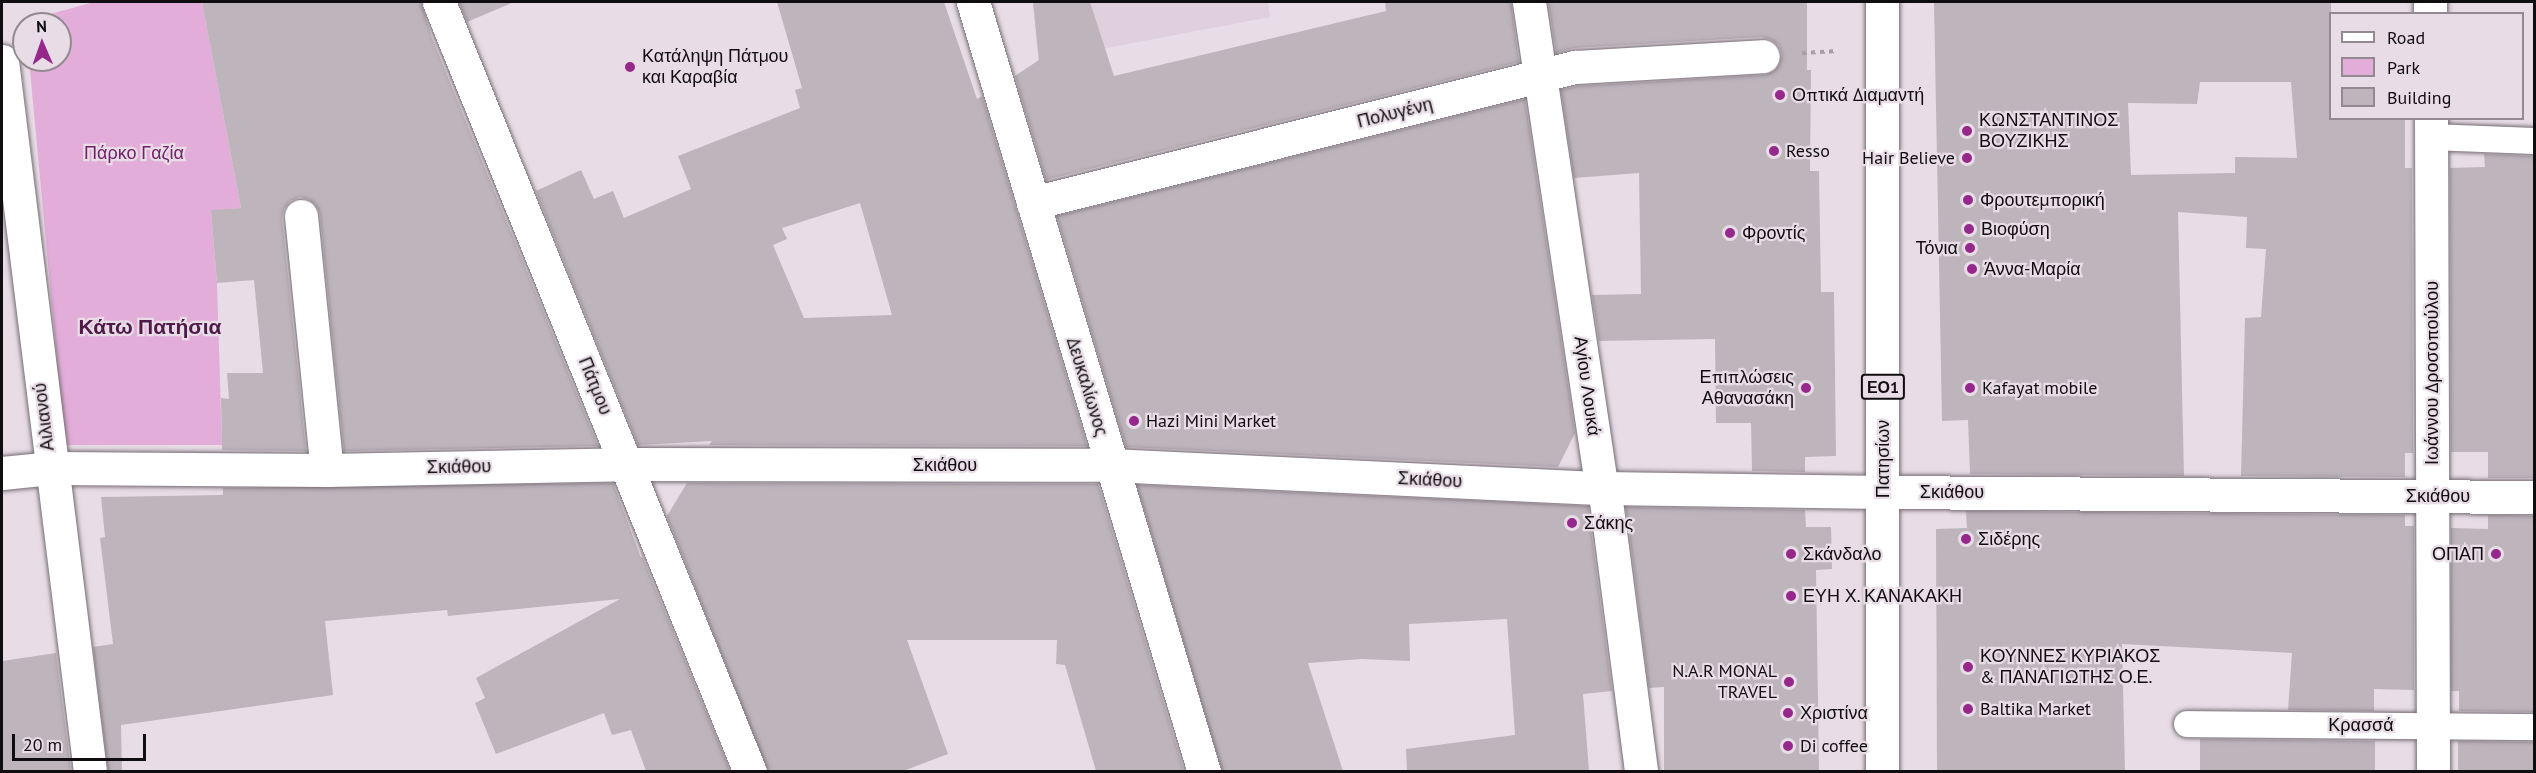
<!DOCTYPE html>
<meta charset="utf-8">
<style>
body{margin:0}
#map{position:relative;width:2536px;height:773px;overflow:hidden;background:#e8dde6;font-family:"PT Sans",sans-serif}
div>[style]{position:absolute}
.built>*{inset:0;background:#e0cfdd}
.green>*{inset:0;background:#e3adda}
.building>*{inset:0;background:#beb4bc}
.path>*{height:4px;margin-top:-2px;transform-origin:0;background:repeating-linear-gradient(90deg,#a79ea5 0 4.5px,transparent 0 9px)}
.roads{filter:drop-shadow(0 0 2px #766d74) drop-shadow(0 0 2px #766d74)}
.service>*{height:26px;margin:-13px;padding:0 13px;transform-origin:13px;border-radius:13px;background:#fff}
.pedestrian>*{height:33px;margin:-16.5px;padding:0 16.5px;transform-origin:16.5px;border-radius:16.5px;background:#fff}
.minor>*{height:33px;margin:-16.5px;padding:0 16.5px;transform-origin:16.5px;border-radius:16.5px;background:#fff}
.tertiary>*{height:33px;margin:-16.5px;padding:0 16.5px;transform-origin:16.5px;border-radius:16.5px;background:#fff}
.primary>*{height:33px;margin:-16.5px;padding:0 16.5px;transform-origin:16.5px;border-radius:16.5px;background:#fff}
.dots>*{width:16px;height:16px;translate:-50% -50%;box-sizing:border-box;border:3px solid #e8dde6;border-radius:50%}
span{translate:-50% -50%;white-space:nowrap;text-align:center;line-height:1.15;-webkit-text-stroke:4.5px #e8dde6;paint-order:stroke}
.shield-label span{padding:2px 4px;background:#e8dde6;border:2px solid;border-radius:4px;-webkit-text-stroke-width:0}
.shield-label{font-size:16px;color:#100d10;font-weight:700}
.poi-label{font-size:18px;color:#100d10}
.left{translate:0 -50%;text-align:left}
.right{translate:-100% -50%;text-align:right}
.street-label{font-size:18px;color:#100d10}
.park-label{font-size:18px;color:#712069}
.quarter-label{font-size:21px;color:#4e1a48;font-weight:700}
.frame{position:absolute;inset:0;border:3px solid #100d10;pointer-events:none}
.legend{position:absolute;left:2329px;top:12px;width:195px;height:108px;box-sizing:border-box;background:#e8dde6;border:2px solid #928a90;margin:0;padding:8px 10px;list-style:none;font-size:18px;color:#100d10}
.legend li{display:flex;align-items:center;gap:12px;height:30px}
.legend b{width:30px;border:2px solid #928a90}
.north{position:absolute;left:12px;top:12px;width:60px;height:60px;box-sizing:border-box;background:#e8dde6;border:2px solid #928a90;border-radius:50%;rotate:358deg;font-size:16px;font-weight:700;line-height:24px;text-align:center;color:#100d10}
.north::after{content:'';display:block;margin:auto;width:21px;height:27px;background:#95288a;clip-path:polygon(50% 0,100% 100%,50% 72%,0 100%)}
.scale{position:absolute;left:12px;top:734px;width:134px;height:27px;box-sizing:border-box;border:3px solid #100d10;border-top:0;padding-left:8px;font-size:18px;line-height:21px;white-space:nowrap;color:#100d10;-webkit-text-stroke:4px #e8dde6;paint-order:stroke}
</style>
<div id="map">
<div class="built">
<i style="clip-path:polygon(1033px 2px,1268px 2px,1270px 17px,1038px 61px)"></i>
</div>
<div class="green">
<i style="clip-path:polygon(94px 2px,202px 2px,241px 208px,211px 211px,217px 283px,222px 445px,65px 445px,29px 60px,60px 60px,60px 24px,25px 24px,25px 21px)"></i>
</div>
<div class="building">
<i style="clip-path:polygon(202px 2px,421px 2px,432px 38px,598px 446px,344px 451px,320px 214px,316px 205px,308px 199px,300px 197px,290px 201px,284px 209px,282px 218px,306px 451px,222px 450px,221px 398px,229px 399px,227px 373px,263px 373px,254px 280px,217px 283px,211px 210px,241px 208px)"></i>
<i style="clip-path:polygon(459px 2px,514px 2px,467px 22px)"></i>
<i style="clip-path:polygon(evenodd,777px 2px,944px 2px,977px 99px,982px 96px,1087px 446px,709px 445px,712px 441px,638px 445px,536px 191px,581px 170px,594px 199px,613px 191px,624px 218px,691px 189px,678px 156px,800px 108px,795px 90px,802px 88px,777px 2px,860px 203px,892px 315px,804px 318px,773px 245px,787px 239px,782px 228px,860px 203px)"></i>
<i style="clip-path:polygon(1033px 2px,1090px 2px,1114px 76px,1386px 11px,1385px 2px,1511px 2px,1519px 62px,1046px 180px,1015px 76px,1039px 60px)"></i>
<i style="clip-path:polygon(1548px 2px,1807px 2px,1807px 70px,1811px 70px,1810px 171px,1819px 171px,1821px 292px,1834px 292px,1836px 456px,1805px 457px,1805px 472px,1752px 471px,1751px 423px,1716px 423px,1715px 339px,1599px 341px,1592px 295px,1641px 294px,1639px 173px,1574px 178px,1561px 90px,1578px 86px,1765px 75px,1773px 72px,1779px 65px,1782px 55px,1779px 46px,1772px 40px,1762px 37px,1574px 48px,1556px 53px)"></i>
<i style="clip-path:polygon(evenodd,1934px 2px,2331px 2px,2331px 118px,2405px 118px,2405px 168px,2412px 168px,2413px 453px,2405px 453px,2405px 477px,2241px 476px,2245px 318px,2261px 317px,2266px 249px,2246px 248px,2247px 217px,2178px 212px,2184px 476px,1970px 474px,1968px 420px,1942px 421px,1934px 2px,2200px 82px,2291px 82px,2297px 158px,2235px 157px,2235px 173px,2131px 175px,2128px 103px,2197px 104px,2200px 82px)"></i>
<i style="clip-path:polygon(1525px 99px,1575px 433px,1558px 467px,1126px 447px,1057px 216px)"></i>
<i style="clip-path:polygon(2484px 154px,2535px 156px,2535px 478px,2488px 478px,2488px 452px,2451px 452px,2450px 168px,2485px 167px)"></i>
<i style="clip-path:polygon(613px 483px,641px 558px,642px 556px,730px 771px,646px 771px,631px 730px,612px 735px,604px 713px,496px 754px,475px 703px,485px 698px,476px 678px,620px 599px,448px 616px,447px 610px,325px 621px,333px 695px,121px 725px,122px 771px,108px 771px,93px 647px,113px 644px,100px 538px,105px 537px,101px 497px,223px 495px,223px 488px)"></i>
<i style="clip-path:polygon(687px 483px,1098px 484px,1184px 771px,1096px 771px,1065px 665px,1056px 664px,1057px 640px,907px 640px,948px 754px,903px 771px,768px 771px,667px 516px)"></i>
<i style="clip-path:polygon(1137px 485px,1588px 506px,1612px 691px,1583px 694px,1589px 771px,1407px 771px,1406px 749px,1515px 735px,1507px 619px,1409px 624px,1410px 661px,1362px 659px,1308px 663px,1343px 771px,1222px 771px)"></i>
<i style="clip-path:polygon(1626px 507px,1805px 510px,1806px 527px,1831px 527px,1832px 569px,1816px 570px,1819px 771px,1664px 771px,1664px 687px,1649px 688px)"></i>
<i style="clip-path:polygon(1966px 511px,2405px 515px,2405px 526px,2414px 526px,2414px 690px,2374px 689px,2374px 711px,2288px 710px,2292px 653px,2122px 644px,2125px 771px,1937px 771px,1936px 529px,1967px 528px)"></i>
<i style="clip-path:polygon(2488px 515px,2535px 516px,2535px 712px,2459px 711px,2459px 691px,2451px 691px,2451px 528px,2488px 529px)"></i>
<i style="clip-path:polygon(56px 653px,71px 771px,2px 771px,2px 661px)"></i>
<i style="clip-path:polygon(2200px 739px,2375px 741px,2375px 771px,2200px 771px)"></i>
<i style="clip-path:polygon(2458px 741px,2535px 742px,2535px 771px,2458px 771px)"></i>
</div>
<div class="path">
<i style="left:1802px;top:53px;width:36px;rotate:-3deg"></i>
</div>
<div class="roads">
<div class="service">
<i style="left:2431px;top:137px;width:103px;rotate:2.2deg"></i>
<i style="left:2187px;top:724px;width:347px;rotate:0.5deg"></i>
</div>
<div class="pedestrian">
<i style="left:1033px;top:203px;width:559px;rotate:-14.09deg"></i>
<i style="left:1575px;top:67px;width:188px;rotate:-3.3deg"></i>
</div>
<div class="minor">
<i style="left:439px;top:2px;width:830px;rotate:68.01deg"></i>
<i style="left:973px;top:2px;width:804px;rotate:73.3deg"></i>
<i style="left:1529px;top:2px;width:491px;rotate:81.5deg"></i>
<i style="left:1602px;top:488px;width:14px;rotate:73deg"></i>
<i style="left:1606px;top:501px;width:273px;rotate:82.6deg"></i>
<i style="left:2px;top:61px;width:716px;rotate:82.94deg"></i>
<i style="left:301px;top:216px;width:255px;rotate:84.2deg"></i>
<i style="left:1883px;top:492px;width:651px;rotate:0.44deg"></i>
</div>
<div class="tertiary">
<i style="left:2430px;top:2px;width:12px;rotate:90deg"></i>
<i style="left:2431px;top:118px;width:654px;rotate:89.82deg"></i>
<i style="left:2px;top:473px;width:49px;rotate:-5.8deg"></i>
<i style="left:51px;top:468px;width:276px;rotate:0.4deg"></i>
<i style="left:327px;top:470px;width:300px;rotate:-1.1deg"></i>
<i style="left:627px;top:464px;width:483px;rotate:0.1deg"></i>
<i style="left:1110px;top:465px;width:493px;rotate:2.7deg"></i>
<i style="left:1602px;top:488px;width:281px;rotate:0.8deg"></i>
</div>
<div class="primary">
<i style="left:1882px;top:2px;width:770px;rotate:90deg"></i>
</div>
</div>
<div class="dots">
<i style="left:630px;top:67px;background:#95288a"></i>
<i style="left:1780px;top:95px;background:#95288a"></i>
<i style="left:1967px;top:131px;background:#95288a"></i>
<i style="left:1774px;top:151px;background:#95288a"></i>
<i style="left:1967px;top:158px;background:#95288a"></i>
<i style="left:1968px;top:200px;background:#95288a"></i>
<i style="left:1969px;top:229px;background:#95288a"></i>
<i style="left:1730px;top:233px;background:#95288a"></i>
<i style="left:1970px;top:248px;background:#95288a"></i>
<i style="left:1972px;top:269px;background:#95288a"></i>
<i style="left:1806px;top:388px;background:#95288a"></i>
<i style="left:1970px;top:388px;background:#95288a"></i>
<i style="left:1134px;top:421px;background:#95288a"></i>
<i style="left:1572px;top:523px;background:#95288a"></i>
<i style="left:1966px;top:539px;background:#95288a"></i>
<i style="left:1791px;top:554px;background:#95288a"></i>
<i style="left:2496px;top:554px;background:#95288a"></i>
<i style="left:1791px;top:596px;background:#95288a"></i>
<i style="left:1968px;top:667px;background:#95288a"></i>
<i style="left:1789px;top:682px;background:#95288a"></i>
<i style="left:1968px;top:709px;background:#95288a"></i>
<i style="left:1788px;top:713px;background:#95288a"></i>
<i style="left:1788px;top:746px;background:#95288a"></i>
</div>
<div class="shield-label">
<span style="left:1883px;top:387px">ΕΟ1</span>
</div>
<div class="poi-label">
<span class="left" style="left:642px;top:67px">Κατάληψη Πάτμου<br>και Καραβία</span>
<span class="left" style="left:1792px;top:95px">Οπτικά Διαμαντή</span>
<span class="left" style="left:1979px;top:131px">ΚΩΝΣΤΑΝΤΙΝΟΣ<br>ΒΟΥΖΙΚΗΣ</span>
<span class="left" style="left:1786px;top:151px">Resso</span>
<span class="right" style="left:1955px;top:158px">Hair Believe</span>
<span class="left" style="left:1980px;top:200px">Φρουτεμπορική</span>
<span class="left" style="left:1981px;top:229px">Βιοφύση</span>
<span class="left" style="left:1742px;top:233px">Φροντίς</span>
<span class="right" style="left:1958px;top:248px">Τόνια</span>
<span class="left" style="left:1984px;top:269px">Άννα-Μαρία</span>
<span class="right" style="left:1794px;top:388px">Επιπλώσεις<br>Αθανασάκη</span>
<span class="left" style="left:1982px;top:388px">Kafayat mobile</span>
<span class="left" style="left:1146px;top:421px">Hazi Mini Market</span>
<span class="left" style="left:1584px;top:523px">Σάκης</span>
<span class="left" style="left:1978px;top:539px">Σιδέρης</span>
<span class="left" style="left:1803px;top:554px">Σκάνδαλο</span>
<span class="right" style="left:2484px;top:554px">ΟΠΑΠ</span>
<span class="left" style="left:1803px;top:596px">ΕΥΗ Χ. ΚΑΝΑΚΑΚΗ</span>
<span class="left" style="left:1980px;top:667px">ΚΟΥΝΝΕΣ ΚΥΡΙΑΚΟΣ<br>&amp; ΠΑΝΑΓΙΩΤΗΣ Ο.Ε.</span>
<span class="right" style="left:1777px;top:682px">N.A.R MONAL<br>TRAVEL</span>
<span class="left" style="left:1980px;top:709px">Baltika Market</span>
<span class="left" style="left:1800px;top:713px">Χριστίνα</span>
<span class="left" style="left:1800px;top:746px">Di coffee</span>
</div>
<div class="street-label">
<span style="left:1395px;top:113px;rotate:-14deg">Πολυγένη</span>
<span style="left:2432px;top:373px;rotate:-90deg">Ιωάννου Δροσοπούλου</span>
<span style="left:595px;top:386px;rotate:68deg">Πάτμου</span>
<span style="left:1587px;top:386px;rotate:82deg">Αγίου Λουκά</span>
<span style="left:1087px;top:387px;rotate:73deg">Δευκαλίωνος</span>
<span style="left:44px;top:417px;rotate:-97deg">Αιλιανού</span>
<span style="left:1883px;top:459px;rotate:-90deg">Πατησίων</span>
<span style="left:945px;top:465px">Σκιάθου</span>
<span style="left:459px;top:467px;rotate:-1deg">Σκιάθου</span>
<span style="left:1430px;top:480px;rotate:3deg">Σκιάθου</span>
<span style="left:1952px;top:492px">Σκιάθου</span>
<span style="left:2438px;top:496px">Σκιάθου</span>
<span style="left:2361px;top:725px">Κρασσά</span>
</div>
<div class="park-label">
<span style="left:134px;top:153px">Πάρκο Γαζία</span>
</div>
<div class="quarter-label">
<span style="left:150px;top:327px">Κάτω Πατήσια</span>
</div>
<div class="frame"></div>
<ul class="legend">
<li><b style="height:8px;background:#fff"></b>Road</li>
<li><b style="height:16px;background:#e3adda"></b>Park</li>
<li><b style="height:16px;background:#beb4bc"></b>Building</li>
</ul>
<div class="north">N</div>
<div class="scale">20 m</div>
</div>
